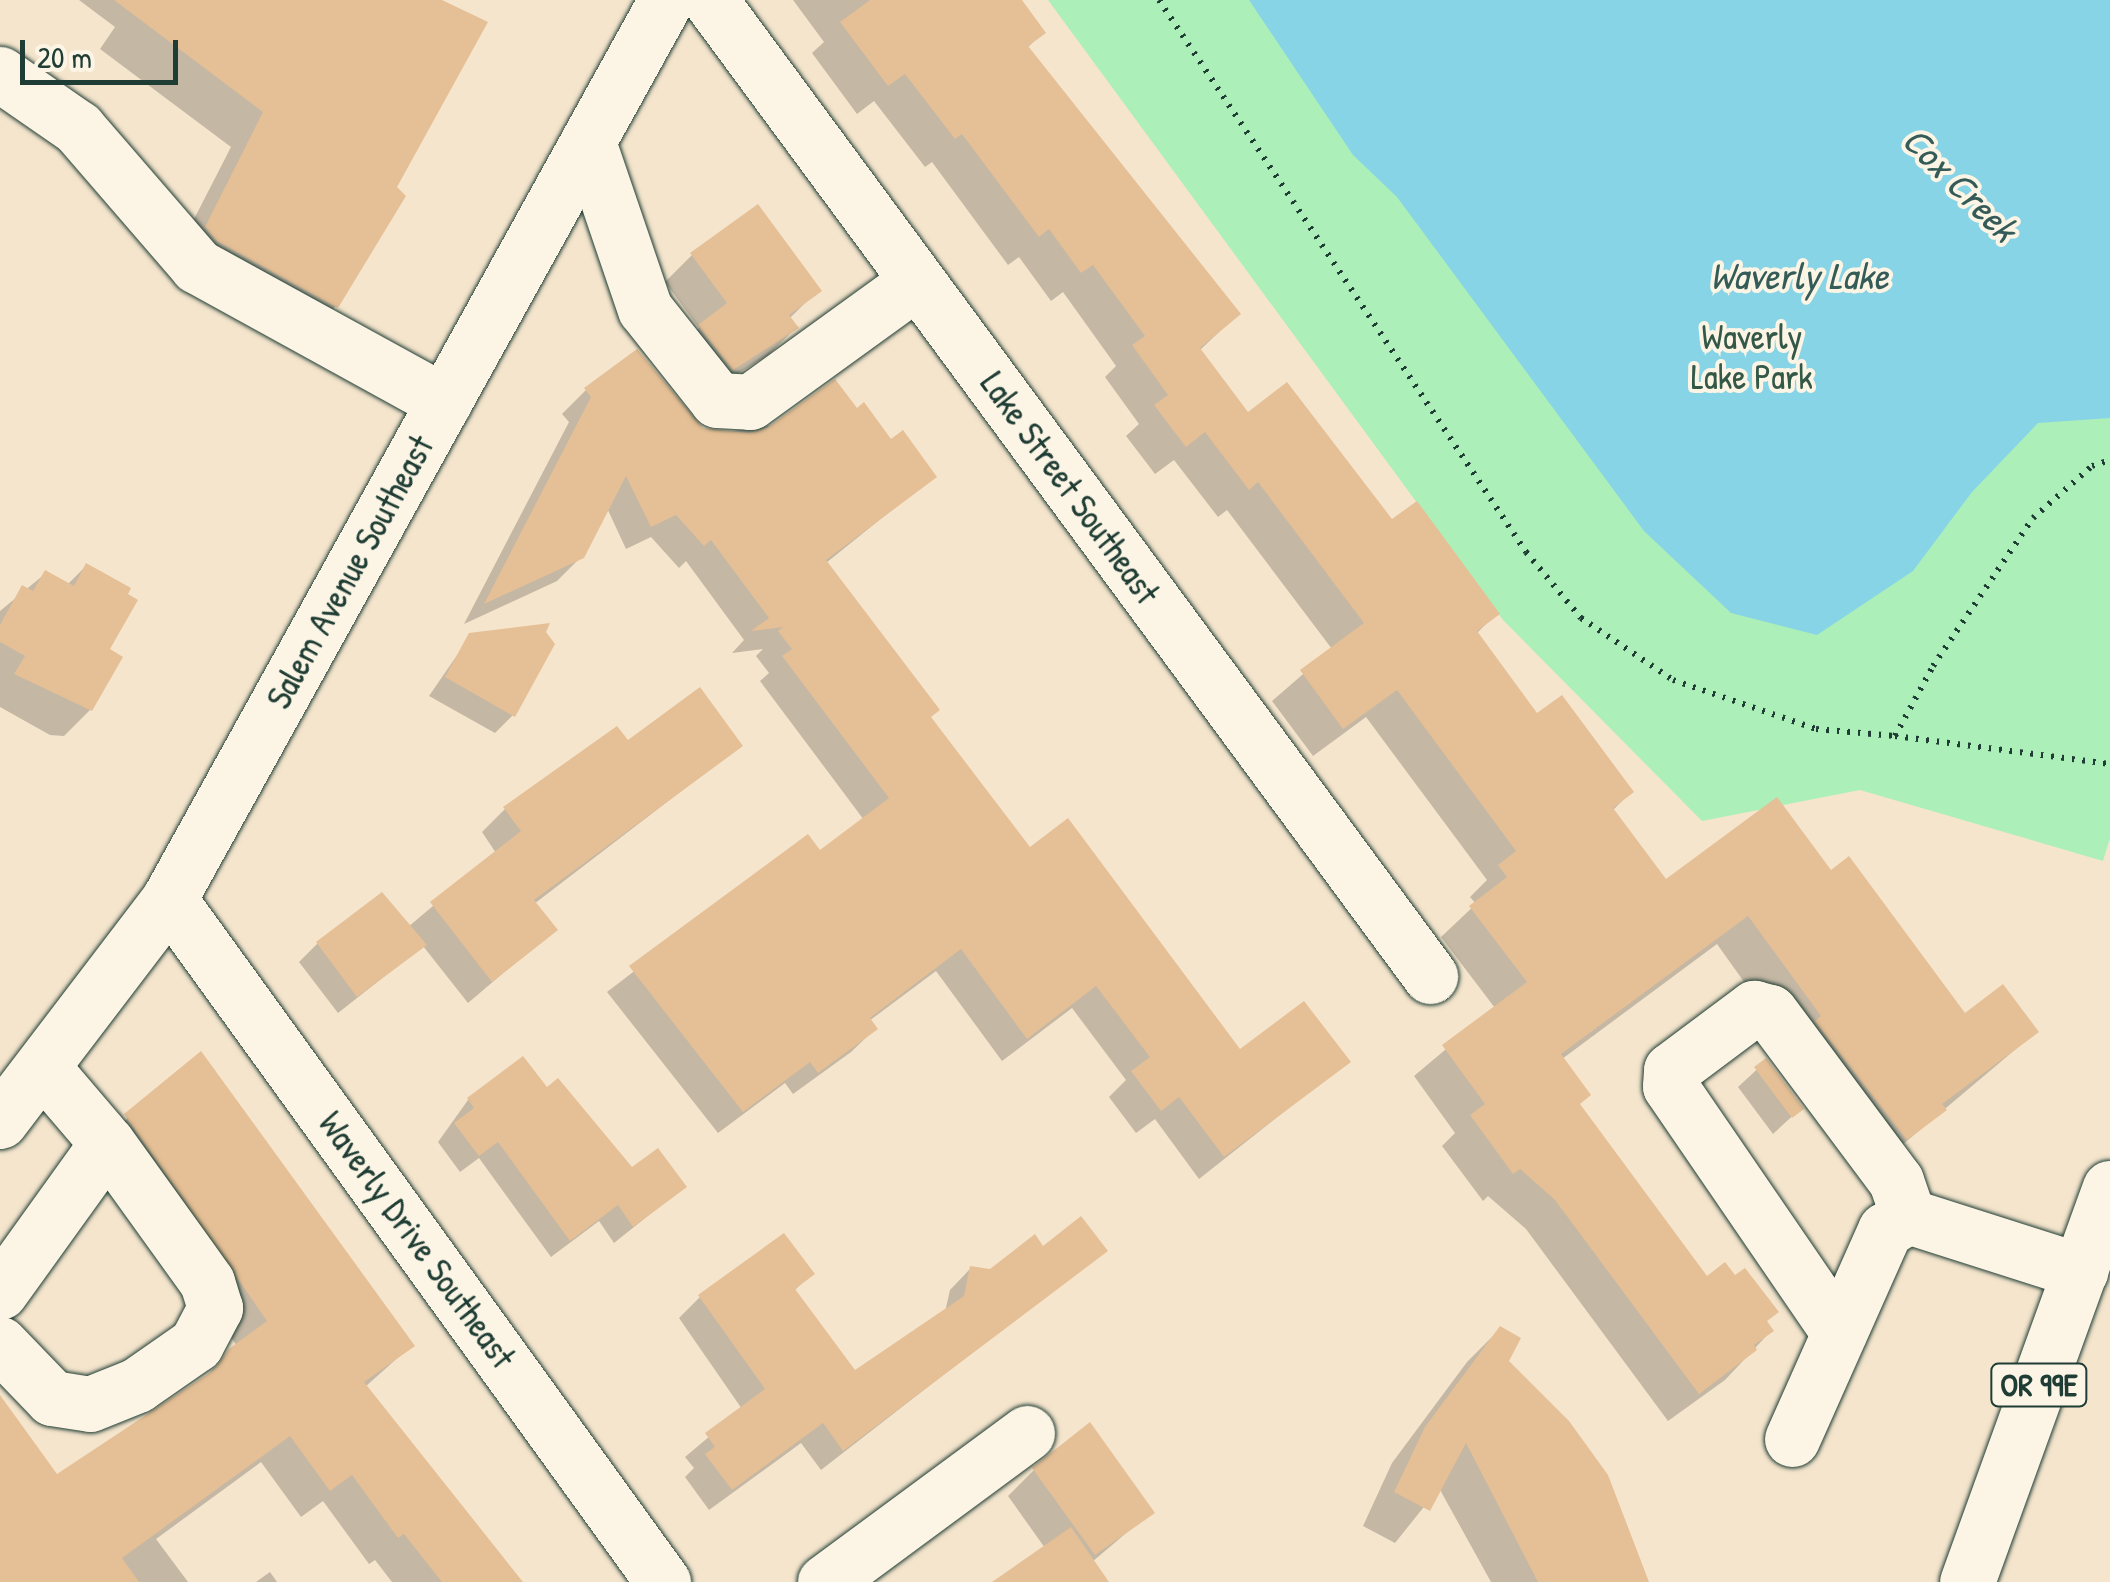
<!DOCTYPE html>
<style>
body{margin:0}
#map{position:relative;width:2110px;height:1582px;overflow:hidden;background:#f5e5cd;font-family:"Patrick Hand",sans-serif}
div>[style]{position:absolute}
.green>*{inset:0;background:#acefb9}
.water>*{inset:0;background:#87d4e6}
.shadow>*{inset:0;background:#0003}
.building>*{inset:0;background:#e5bf96}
.path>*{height:6px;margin-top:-3px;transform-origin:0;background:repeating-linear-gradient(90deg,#1f3d34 0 2.5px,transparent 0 10.5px)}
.roads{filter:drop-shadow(0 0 2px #1f3d34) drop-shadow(0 0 2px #1f3d34)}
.minor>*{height:55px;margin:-27.5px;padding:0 27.5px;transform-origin:27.5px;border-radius:27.5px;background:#fcf5e5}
.major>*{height:55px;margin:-27.5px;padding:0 27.5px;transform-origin:27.5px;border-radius:27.5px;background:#fcf5e5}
.highway>*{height:55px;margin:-27.5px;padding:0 27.5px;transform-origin:27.5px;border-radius:27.5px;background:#fcf5e5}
span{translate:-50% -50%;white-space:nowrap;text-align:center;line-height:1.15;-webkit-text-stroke:8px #fcf5e5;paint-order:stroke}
.shield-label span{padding:2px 8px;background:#fcf5e5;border:2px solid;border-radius:8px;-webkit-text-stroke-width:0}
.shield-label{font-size:32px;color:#1f3d34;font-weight:700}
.park-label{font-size:35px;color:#345848}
.street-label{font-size:35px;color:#1f3d34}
.water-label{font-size:38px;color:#345b58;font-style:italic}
.scale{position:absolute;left:20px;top:40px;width:158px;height:45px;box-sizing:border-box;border:5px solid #1f3d34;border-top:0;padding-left:12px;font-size:30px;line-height:35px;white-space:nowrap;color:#1f3d34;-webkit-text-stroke:8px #fcf5e5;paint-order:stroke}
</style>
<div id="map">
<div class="green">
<i style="clip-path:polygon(1048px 0,2110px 0,2110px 838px,2103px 861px,1860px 790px,1702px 821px,1503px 620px)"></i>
</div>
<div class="water">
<i style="clip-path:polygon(1249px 0,2110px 0,2110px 418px,2038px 423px,1972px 492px,1913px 571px,1817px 635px,1731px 613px,1644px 531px,1397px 197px,1353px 155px)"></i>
</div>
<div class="shadow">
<i style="clip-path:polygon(79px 0,437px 0,394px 188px,336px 306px,302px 340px,172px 262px,231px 147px,100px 49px,115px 27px)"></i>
<i style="clip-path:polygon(793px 0,1019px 0,1043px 33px,1027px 48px,1238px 314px,1199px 351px,1247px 416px,1392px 523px,1496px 614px,1476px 634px,1537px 716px,1631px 792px,1612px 811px,1666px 882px,1830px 873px,1964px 1016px,2036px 1032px,1876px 1167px,1717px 944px,1562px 1059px,1577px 1105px,1706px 1279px,1771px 1331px,1725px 1380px,1668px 1421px,1526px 1229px,1488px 1196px,1483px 1201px,1442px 1146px,1455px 1133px,1414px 1076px,1495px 1008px,1441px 937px,1476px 904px,1470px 897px,1487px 880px,1366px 717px,1313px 756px,1272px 701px,1332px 649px,1227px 510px,1218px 517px,1174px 460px,1155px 474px,1126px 436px,1139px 424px,1105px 377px,1116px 366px,1063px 292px,1051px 301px,1019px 257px,1008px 265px,932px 162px,925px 167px,874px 101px,857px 114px,812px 53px,824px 42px)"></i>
<i style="clip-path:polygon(692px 255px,818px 290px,789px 319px,796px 328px,769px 354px,705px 394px,673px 354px,699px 328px,665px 282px)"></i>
<i style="clip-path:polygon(586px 390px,715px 434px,856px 412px,934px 476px,826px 563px,929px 718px,1029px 851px,1239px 1053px,1347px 1062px,1199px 1179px,1155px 1119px,1136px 1133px,1109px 1097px,1126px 1080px,1072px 1008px,1002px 1061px,936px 971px,869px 1021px,875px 1029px,851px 1052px,793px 1094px,785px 1083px,718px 1133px,607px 992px,808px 838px,819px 853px,864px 820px,760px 681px,769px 673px,756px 656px,763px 649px,732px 653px,744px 640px,686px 561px,679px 568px,651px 537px,626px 549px,607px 508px,582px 556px,557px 581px,464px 624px,569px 422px,562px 414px)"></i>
<i style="clip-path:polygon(86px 566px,107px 650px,90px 710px,64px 736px,50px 735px,0 707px,0 611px,46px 573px,67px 585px)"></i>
<i style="clip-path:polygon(471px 635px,513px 715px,495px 733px,429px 696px)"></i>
<i style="clip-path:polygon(627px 744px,740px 746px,534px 904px,554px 930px,468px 1003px,423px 946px,338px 1013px,299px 962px,317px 944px,381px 896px,408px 927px,496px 853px,482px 832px,505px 809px)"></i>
<i style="clip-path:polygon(200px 1055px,412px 1345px,365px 1387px,519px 1582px,392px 1582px,375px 1560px,369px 1564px,323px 1501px,301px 1517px,261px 1462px,156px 1539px,188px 1582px,0 1582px,0 1400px,56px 1477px,200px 1382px,237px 1346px,97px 1145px)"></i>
<i style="clip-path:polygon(1765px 1062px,1800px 1109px,1773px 1134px,1738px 1087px)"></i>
<i style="clip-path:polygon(547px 1091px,632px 1170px,684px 1187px,614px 1243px,599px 1221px,551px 1257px,479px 1158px,460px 1172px,438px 1142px,468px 1100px)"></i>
<i style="clip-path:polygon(1043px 1249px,1104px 1250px,821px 1470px,801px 1443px,709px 1510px,685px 1477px,694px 1468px,685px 1457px,742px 1409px,679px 1318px,700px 1297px,811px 1274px,794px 1291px,854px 1374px,945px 1312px,950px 1290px,971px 1268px,991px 1272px)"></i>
<i style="clip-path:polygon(1500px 1329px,1505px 1362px,1606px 1477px,1645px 1582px,1491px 1582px,1439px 1488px,1395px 1543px,1363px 1526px,1392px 1463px,1467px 1362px)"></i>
<i style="clip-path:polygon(1034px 1470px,1151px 1512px,1092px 1562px,1106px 1582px,1003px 1582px,1045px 1548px,1008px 1496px)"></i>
<i style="clip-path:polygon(270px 1572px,277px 1582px,256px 1582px)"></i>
</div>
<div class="building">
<i style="clip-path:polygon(114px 0,442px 0,488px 22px,397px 187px,406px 196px,338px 308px,217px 241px,205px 227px,263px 112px)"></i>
<i style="clip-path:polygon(870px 0,1022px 0,1046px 33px,1028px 46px,1241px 314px,1200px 348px,1248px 412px,1287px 382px,1392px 519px,1417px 501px,1500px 614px,1477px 631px,1537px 713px,1562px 695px,1634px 792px,1613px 808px,1666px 879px,1777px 797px,1831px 870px,1849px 856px,1965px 1013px,2003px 984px,2039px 1032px,1942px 1104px,1947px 1110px,1907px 1140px,1815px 1021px,1821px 1016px,1748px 916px,1561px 1054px,1591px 1095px,1580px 1104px,1707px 1276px,1725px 1262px,1735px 1275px,1745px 1268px,1779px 1312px,1767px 1321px,1774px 1331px,1754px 1345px,1757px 1350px,1699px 1394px,1555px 1200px,1520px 1169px,1513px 1174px,1470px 1115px,1485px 1104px,1442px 1045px,1527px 982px,1469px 906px,1507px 877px,1498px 865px,1516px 851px,1397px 690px,1343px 729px,1300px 670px,1364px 623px,1258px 482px,1249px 490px,1205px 432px,1186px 447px,1154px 405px,1168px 395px,1132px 345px,1145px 336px,1093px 265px,1081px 273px,1049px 229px,1039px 237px,962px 134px,955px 139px,905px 74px,888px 86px,840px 22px)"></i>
<i style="clip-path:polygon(758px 204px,822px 291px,789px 315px,799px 328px,733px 370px,698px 325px,727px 303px,690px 253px)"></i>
<i style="clip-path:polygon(637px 349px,703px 428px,748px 433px,767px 428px,835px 379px,857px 408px,864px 402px,891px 439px,903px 430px,937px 477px,826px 560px,940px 710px,931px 717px,1030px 847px,1068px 818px,1240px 1049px,1304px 1001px,1351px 1062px,1224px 1157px,1179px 1097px,1161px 1111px,1131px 1071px,1150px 1057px,1096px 986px,1027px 1039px,961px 949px,870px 1018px,878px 1029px,818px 1073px,810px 1062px,743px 1112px,629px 966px,808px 834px,820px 850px,889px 798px,782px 656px,792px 649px,778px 631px,783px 627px,751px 631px,769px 618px,711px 540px,704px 546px,676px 515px,651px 527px,626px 476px,584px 558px,484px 604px,591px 397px,584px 388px)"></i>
<i style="clip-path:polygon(86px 563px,131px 588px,128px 594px,138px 600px,110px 649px,123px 657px,92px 711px,14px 674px,25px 656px,0 642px,0 625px,22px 585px,33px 591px,45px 570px,74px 586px)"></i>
<i style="clip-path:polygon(550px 623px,546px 632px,555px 644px,515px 717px,445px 677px,469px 633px)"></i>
<i style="clip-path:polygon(700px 687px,743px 746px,534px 900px,558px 930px,492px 982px,430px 902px,521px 831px,503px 807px,617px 726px,628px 740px)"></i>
<i style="clip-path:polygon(382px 892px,427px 945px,357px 997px,316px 942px)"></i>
<i style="clip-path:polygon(201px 1051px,415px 1346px,364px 1382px,523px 1582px,442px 1582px,404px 1534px,398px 1538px,352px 1475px,330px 1491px,290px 1436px,122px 1558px,139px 1582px,0 1582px,0 1395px,57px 1474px,214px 1370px,229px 1349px,267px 1321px,124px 1114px)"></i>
<i style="clip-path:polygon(523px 1056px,547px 1087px,558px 1078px,632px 1167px,658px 1148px,687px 1187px,633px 1227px,618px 1205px,570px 1241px,498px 1142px,479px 1156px,454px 1123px,474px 1108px,467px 1098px)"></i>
<i style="clip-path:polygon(1766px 1058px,1804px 1109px,1792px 1118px,1754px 1067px)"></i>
<i style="clip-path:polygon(1081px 1216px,1108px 1251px,843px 1451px,823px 1423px,732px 1490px,705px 1454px,715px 1447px,705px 1433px,765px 1389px,698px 1295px,784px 1233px,815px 1274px,795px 1289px,855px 1370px,964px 1296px,970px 1266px,990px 1269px,1035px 1234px,1043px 1246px)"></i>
<i style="clip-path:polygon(1500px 1326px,1521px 1338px,1509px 1361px,1569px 1421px,1608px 1475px,1649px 1582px,1538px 1582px,1466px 1443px,1430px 1511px,1394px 1492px,1425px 1427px)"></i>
<i style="clip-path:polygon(1090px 1422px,1155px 1513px,1095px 1555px,1032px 1468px)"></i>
<i style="clip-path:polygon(1071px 1527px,1109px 1582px,992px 1582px)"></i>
</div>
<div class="path">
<i style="left:1159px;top:0;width:663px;rotate:56.38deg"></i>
<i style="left:1526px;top:552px;width:86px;rotate:50.2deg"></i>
<i style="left:1581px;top:618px;width:111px;rotate:34deg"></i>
<i style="left:1673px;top:680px;width:151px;rotate:18.9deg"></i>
<i style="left:1816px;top:729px;width:79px;rotate:5.1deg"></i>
<i style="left:1895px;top:736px;width:80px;rotate:-61.5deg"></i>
<i style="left:1933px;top:666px;width:179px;rotate:-56deg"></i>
<i style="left:2033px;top:518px;width:79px;rotate:-41.4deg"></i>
<i style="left:2092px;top:466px;width:19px;rotate:-18deg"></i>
<i style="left:1895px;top:736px;width:217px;rotate:7.4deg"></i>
</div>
<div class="roads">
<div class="minor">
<i style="left:710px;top:0;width:1213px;rotate:53.58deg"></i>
<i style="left:0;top:74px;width:95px;rotate:34.7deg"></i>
<i style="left:78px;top:128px;width:182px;rotate:49.2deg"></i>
<i style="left:197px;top:266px;width:282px;rotate:28.8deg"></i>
<i style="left:588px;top:142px;width:176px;rotate:71.2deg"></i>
<i style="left:645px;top:309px;width:116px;rotate:51.6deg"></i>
<i style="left:717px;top:400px;width:33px;rotate:3deg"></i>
<i style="left:750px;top:402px;width:206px;rotate:-35.9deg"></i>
<i style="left:169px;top:899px;width:843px;rotate:54.12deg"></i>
<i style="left:0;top:1292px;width:183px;rotate:-54.3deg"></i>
<i style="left:1839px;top:1333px;width:299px;rotate:-124.4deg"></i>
<i style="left:1670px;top:1086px;width:16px;rotate:-86deg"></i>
<i style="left:1671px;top:1070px;width:104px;rotate:-36.8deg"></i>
<i style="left:1754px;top:1008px;width:16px;rotate:14deg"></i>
<i style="left:1770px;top:1012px;width:211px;rotate:53.3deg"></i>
<i style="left:1896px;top:1181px;width:37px;rotate:71deg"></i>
<i style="left:0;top:1344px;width:75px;rotate:46.1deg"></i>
<i style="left:52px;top:1398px;width:38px;rotate:9deg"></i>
<i style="left:90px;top:1404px;width:51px;rotate:-22deg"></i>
<i style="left:137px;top:1385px;width:72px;rotate:-34.8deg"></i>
<i style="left:196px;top:1344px;width:41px;rotate:-62.2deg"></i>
<i style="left:215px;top:1308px;width:27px;rotate:-107deg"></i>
<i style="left:207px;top:1282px;width:171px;rotate:-125.7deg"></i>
<i style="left:107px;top:1143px;width:99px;rotate:-130.5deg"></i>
<i style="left:1792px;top:1439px;width:229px;rotate:-66deg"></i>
<i style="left:1885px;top:1230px;width:27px;rotate:-31deg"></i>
<i style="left:1908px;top:1216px;width:181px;rotate:17.7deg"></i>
<i style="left:825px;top:1582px;width:251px;rotate:-36.4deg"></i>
</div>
<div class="major">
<i style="left:0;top:1121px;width:279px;rotate:-52.7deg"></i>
<i style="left:169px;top:899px;width:1027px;rotate:-61.06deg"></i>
</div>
<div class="highway">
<i style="left:1967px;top:1582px;width:419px;rotate:-70.1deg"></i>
</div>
</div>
<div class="shield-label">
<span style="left:2039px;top:1385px">OR 99E</span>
</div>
<div class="park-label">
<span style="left:1752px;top:357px">Waverly<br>Lake Park</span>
</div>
<div class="street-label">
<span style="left:1070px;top:488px;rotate:54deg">Lake Street Southeast</span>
<span style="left:350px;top:572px;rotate:-61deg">Salem Avenue Southeast</span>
<span style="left:417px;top:1240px;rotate:54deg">Waverly Drive Southeast</span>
</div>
<div class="water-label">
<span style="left:1960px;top:184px;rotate:45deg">Cox Creek</span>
<span style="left:1799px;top:276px">Waverly Lake</span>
</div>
<div class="scale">20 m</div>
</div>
